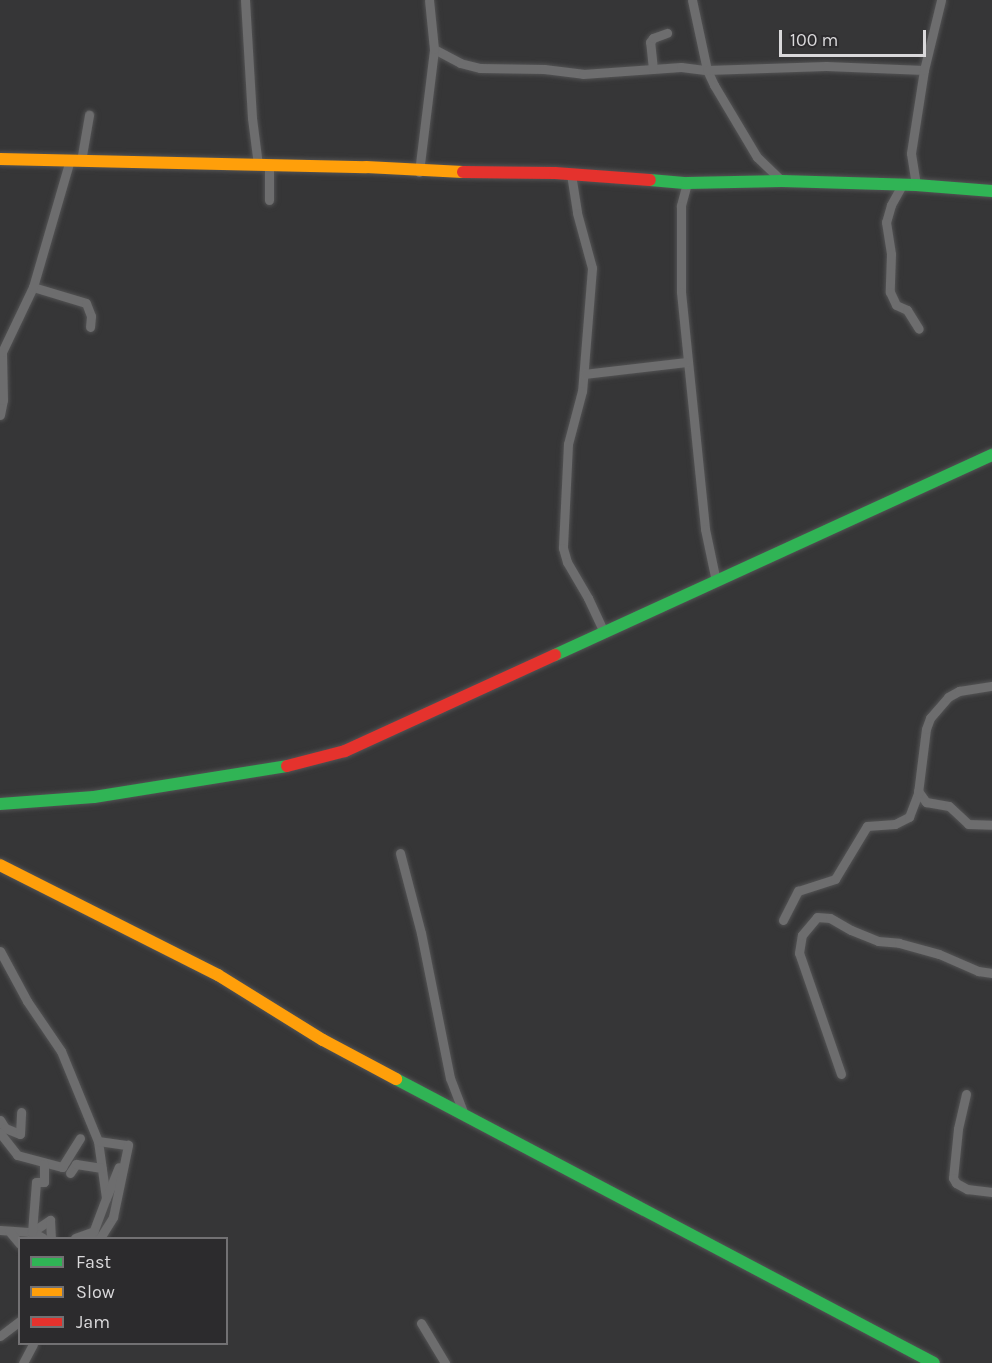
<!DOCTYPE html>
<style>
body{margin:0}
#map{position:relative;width:992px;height:1363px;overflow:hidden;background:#363637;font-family:Karla,sans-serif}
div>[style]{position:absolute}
.roads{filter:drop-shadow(0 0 2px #535354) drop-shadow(0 0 2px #535354)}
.street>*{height:9px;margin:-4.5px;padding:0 4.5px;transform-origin:4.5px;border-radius:4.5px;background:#6d6d6e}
.fast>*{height:12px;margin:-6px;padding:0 6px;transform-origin:6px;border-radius:6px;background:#30b455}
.slow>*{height:12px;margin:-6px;padding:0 6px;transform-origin:6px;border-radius:6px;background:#ff9f0a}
.jam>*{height:12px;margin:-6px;padding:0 6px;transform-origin:6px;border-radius:6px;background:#e5322d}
span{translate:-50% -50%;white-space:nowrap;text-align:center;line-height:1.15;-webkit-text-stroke:4.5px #2c2b2d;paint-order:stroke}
.legend{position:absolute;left:18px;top:1237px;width:210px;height:108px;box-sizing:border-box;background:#2c2b2d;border:2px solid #727173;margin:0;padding:8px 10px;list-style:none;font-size:18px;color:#dad9db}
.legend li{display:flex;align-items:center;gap:12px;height:30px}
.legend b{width:30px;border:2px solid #727173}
.scale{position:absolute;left:779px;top:30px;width:147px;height:27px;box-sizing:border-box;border:3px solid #dad9db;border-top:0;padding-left:8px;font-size:18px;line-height:21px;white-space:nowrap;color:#dad9db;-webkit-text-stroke:4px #2c2b2d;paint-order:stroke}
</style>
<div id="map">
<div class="roads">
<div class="street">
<i style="left:245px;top:0;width:118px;rotate:86.6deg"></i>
<i style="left:252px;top:118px;width:47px;rotate:82.7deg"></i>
<i style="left:692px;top:0;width:72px;rotate:77.9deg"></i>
<i style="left:707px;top:70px;width:17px;rotate:65deg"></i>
<i style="left:714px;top:85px;width:84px;rotate:59.2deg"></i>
<i style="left:757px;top:157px;width:35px;rotate:44deg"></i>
<i style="left:434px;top:49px;width:30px;rotate:28deg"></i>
<i style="left:460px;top:63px;width:21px;rotate:14deg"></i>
<i style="left:480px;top:68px;width:64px;rotate:0.9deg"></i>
<i style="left:544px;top:69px;width:39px;rotate:7deg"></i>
<i style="left:583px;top:74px;width:98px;rotate:-4.1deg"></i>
<i style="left:681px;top:67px;width:26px;rotate:7deg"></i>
<i style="left:707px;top:70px;width:119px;rotate:-1.9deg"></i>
<i style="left:826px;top:66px;width:98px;rotate:2.3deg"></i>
<i style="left:653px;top:69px;width:27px;rotate:-96deg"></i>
<i style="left:650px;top:42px;width:5px;rotate:-53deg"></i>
<i style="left:653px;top:38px;width:15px;rotate:-20deg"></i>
<i style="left:81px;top:161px;width:47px;rotate:-80.1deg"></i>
<i style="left:269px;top:165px;width:35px;rotate:90deg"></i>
<i style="left:419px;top:172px;width:124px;rotate:-83deg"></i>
<i style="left:434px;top:49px;width:49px;rotate:-95.8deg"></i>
<i style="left:571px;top:174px;width:39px;rotate:81deg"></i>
<i style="left:577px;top:213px;width:57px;rotate:74.7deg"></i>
<i style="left:592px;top:268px;width:123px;rotate:94.6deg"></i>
<i style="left:582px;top:391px;width:55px;rotate:104.8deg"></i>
<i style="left:568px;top:444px;width:104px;rotate:92.8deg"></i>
<i style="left:563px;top:548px;width:15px;rotate:74deg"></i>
<i style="left:567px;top:562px;width:42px;rotate:59.7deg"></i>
<i style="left:588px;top:598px;width:38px;rotate:65deg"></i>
<i style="left:687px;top:183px;width:24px;rotate:105deg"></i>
<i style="left:681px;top:206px;width:86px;rotate:90deg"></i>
<i style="left:681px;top:292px;width:238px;rotate:84.2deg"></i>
<i style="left:705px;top:529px;width:53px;rotate:78.1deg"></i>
<i style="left:902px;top:185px;width:23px;rotate:119deg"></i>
<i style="left:891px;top:205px;width:18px;rotate:106deg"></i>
<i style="left:886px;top:222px;width:32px;rotate:81deg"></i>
<i style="left:891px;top:254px;width:38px;rotate:92deg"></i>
<i style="left:890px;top:292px;width:14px;rotate:65deg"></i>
<i style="left:896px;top:305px;width:12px;rotate:24deg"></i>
<i style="left:907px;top:310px;width:22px;rotate:58deg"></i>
<i style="left:916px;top:185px;width:32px;rotate:-99deg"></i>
<i style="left:911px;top:153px;width:84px;rotate:-81.1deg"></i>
<i style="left:924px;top:70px;width:72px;rotate:-76.3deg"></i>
<i style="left:33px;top:287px;width:55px;rotate:16.8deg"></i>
<i style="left:86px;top:303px;width:14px;rotate:69deg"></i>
<i style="left:91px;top:316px;width:11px;rotate:95deg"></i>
<i style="left:584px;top:374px;width:103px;rotate:-6.7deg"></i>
<i style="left:0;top:415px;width:15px;rotate:-79deg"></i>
<i style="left:3px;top:400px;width:48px;rotate:-91.2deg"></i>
<i style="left:2px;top:352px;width:72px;rotate:-64.5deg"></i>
<i style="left:33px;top:287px;width:132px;rotate:-73.8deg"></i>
<i style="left:918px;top:791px;width:14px;rotate:54deg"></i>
<i style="left:926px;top:802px;width:23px;rotate:10deg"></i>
<i style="left:949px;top:806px;width:26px;rotate:43deg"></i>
<i style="left:968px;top:824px;width:24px;rotate:2deg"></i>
<i style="left:400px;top:853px;width:83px;rotate:75.3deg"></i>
<i style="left:421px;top:933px;width:148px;rotate:78.7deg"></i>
<i style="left:450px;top:1078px;width:39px;rotate:69deg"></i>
<i style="left:783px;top:920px;width:33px;rotate:-63deg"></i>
<i style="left:798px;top:891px;width:39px;rotate:-18deg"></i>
<i style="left:835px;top:879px;width:62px;rotate:-58.9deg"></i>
<i style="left:867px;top:826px;width:28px;rotate:-4deg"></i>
<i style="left:895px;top:824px;width:16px;rotate:-27deg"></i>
<i style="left:909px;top:817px;width:26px;rotate:-69deg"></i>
<i style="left:918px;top:793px;width:64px;rotate:-82.9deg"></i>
<i style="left:926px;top:729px;width:12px;rotate:-70deg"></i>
<i style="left:930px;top:718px;width:28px;rotate:-49deg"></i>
<i style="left:948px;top:697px;width:13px;rotate:-29deg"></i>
<i style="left:959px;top:691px;width:33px;rotate:-9deg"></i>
<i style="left:0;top:951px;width:57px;rotate:61.6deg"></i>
<i style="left:27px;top:1001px;width:60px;rotate:55.8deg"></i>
<i style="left:61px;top:1051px;width:97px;rotate:67.7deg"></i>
<i style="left:98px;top:1141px;width:58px;rotate:82deg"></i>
<i style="left:106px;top:1198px;width:43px;rotate:110.6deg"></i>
<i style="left:841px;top:1074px;width:128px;rotate:-109.1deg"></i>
<i style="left:799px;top:953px;width:18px;rotate:-81deg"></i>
<i style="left:802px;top:935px;width:23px;rotate:-50deg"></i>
<i style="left:817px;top:917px;width:13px;rotate:4deg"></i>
<i style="left:830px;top:918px;width:24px;rotate:30deg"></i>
<i style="left:851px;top:930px;width:29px;rotate:22deg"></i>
<i style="left:878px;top:941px;width:21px;rotate:5deg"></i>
<i style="left:899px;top:943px;width:41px;rotate:15.4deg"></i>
<i style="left:939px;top:954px;width:43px;rotate:23.6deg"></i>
<i style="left:978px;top:971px;width:14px;rotate:8deg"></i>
<i style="left:966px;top:1094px;width:36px;rotate:103deg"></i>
<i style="left:958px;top:1129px;width:49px;rotate:95.8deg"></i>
<i style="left:953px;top:1178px;width:6px;rotate:59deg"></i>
<i style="left:956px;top:1183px;width:13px;rotate:29deg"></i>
<i style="left:967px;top:1189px;width:25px;rotate:7deg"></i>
<i style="left:0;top:1120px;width:9px;rotate:58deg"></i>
<i style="left:5px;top:1128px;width:16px;rotate:22deg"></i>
<i style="left:20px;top:1134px;width:22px;rotate:-87deg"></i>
<i style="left:0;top:1133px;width:28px;rotate:52deg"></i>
<i style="left:17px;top:1155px;width:47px;rotate:14.9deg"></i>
<i style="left:62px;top:1167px;width:34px;rotate:-58deg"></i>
<i style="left:98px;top:1141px;width:30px;rotate:8deg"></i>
<i style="left:70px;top:1173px;width:11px;rotate:-56deg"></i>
<i style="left:76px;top:1164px;width:26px;rotate:9deg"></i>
<i style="left:107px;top:1196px;width:31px;rotate:-68deg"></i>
<i style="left:0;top:1230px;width:32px;rotate:4deg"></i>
<i style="left:32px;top:1232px;width:22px;rotate:-34deg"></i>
<i style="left:50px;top:1220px;width:18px;rotate:87deg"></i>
<i style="left:9px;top:1231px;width:17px;rotate:50deg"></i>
<i style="left:43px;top:1238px;width:13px;rotate:-151deg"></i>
<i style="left:32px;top:1232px;width:50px;rotate:-85.4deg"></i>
<i style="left:36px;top:1182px;width:8px"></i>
<i style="left:44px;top:1182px;width:18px;rotate:-90deg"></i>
<i style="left:75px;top:1238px;width:20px;rotate:-20deg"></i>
<i style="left:100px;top:1238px;width:25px;rotate:-58deg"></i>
<i style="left:113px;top:1217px;width:74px;rotate:-78.2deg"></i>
<i style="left:421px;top:1323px;width:47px;rotate:59deg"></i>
<i style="left:0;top:1336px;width:25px;rotate:-37deg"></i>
<i style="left:23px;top:1363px;width:21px;rotate:-62deg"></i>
</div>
<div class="fast">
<i style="left:650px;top:180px;width:37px;rotate:5deg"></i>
<i style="left:687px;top:183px;width:95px;rotate:-1.2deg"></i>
<i style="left:782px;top:181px;width:134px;rotate:1.7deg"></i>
<i style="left:916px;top:185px;width:76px;rotate:4.5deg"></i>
<i style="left:555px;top:655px;width:481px;rotate:-24.6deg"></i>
<i style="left:0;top:804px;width:94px;rotate:-4.3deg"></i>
<i style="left:94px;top:797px;width:195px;rotate:-9.1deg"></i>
<i style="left:396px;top:1079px;width:608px;rotate:27.83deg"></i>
</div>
<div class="slow">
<i style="left:0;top:159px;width:366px;rotate:1.3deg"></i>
<i style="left:366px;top:167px;width:97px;rotate:3deg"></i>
<i style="left:0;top:865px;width:244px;rotate:26.8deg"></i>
<i style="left:218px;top:975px;width:123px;rotate:31.8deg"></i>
<i style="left:323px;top:1040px;width:83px;rotate:28.1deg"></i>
</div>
<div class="jam">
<i style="left:463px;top:172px;width:92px;rotate:0.6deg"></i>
<i style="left:555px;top:173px;width:95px;rotate:4.2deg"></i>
<i style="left:287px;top:766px;width:60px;rotate:-14.5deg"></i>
<i style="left:345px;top:751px;width:231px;rotate:-24.6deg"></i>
</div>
</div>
<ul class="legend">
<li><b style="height:8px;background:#30b455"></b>Fast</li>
<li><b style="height:8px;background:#ff9f0a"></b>Slow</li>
<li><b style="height:8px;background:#e5322d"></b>Jam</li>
</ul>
<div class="scale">100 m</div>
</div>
